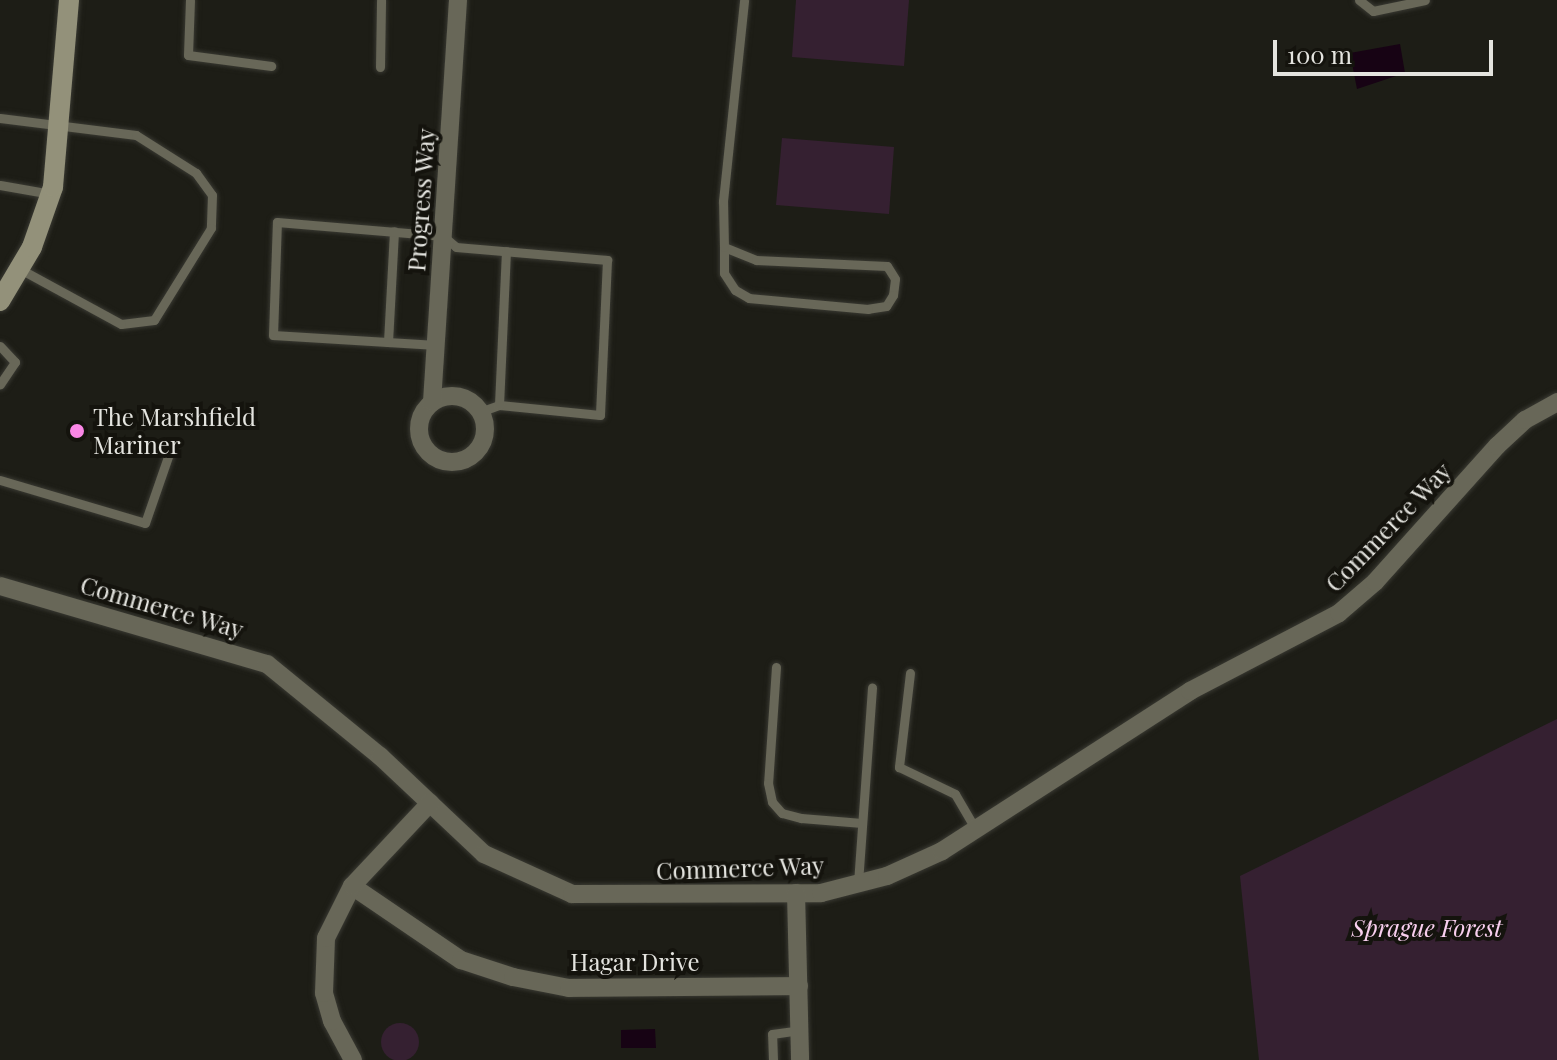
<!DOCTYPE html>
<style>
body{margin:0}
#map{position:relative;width:1557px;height:1060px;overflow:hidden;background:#1d1d16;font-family:"Playfair Display",serif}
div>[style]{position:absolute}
.green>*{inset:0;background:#352031}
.round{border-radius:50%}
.water>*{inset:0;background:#170314}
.roads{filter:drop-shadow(0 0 2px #393932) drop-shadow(0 0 2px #393932)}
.lane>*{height:9px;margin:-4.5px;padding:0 4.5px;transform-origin:4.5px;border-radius:4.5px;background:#686758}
.street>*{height:18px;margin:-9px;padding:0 9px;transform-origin:9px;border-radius:9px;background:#686758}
.street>.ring{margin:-9px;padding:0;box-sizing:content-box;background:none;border:18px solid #686758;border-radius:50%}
.secondary>*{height:20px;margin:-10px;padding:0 10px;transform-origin:10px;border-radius:10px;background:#93917a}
.dots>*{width:22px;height:22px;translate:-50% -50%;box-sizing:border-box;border:4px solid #14130d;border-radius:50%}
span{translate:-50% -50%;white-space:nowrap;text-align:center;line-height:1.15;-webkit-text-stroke:8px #14130d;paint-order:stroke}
.street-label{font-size:24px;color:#e4e4df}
.poi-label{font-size:24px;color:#e4e4df}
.left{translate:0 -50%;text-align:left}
.park-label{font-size:24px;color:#f9cfef;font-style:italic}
.scale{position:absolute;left:1273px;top:40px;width:220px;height:36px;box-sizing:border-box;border:4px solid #e4e4df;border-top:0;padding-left:10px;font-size:24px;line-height:28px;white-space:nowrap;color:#e4e4df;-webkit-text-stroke:6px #14130d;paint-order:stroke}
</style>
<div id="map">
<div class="green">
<i style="clip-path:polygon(796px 0,909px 0,904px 66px,792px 57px)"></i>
<i style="clip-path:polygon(782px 138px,894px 147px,889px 214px,776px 205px)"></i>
<i style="clip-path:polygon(1557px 719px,1557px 1060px,1259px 1060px,1240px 876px)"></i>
<i class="round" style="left:381px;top:1023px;width:38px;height:38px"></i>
</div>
<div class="water">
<i style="clip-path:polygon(1400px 44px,1405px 73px,1357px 89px,1350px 53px)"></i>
<i style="clip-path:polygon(655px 1029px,656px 1048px,621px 1048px,621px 1030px)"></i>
</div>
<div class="roads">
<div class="lane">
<i style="left:190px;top:0;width:55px;rotate:92.1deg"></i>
<i style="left:188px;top:55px;width:84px;rotate:7.5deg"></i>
<i style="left:1359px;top:0;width:18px;rotate:38deg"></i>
<i style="left:1373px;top:11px;width:53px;rotate:-11.9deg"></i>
<i style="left:380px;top:67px;width:67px;rotate:-89.1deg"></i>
<i style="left:0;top:118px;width:137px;rotate:7.1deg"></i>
<i style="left:136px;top:135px;width:71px;rotate:32.3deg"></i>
<i style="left:196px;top:173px;width:27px;rotate:54deg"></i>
<i style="left:212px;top:195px;width:33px;rotate:92deg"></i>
<i style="left:211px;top:228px;width:108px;rotate:121.8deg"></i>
<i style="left:154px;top:320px;width:33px;rotate:173deg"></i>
<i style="left:121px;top:324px;width:115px;rotate:-151.4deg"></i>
<i style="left:0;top:185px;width:52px;rotate:10deg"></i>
<i style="left:724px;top:247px;width:35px;rotate:22deg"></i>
<i style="left:756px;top:260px;width:131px;rotate:2.6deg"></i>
<i style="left:887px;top:266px;width:15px;rotate:58deg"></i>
<i style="left:895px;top:279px;width:16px;rotate:97deg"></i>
<i style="left:893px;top:295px;width:13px;rotate:122deg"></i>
<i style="left:886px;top:306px;width:18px;rotate:171deg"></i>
<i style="left:868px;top:309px;width:120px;rotate:-174.7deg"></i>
<i style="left:749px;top:298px;width:16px;rotate:-150deg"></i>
<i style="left:735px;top:290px;width:20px;rotate:-123deg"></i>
<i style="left:724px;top:273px;width:26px;rotate:-90deg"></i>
<i style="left:724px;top:247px;width:46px;rotate:-91.2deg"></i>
<i style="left:723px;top:201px;width:202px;rotate:-84deg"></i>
<i style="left:388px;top:342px;width:111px;rotate:-86.9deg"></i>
<i style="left:436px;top:345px;width:163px;rotate:-176.5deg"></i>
<i style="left:273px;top:335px;width:113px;rotate:-88deg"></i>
<i style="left:277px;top:222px;width:167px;rotate:4.8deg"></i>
<i style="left:443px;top:236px;width:17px;rotate:40deg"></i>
<i style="left:456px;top:247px;width:152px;rotate:4.9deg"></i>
<i style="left:607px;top:260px;width:155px;rotate:92.6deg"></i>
<i style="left:600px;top:415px;width:101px;rotate:-174.3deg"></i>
<i style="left:499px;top:405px;width:20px;rotate:160deg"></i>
<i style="left:0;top:346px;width:22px;rotate:47deg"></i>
<i style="left:15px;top:362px;width:27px;rotate:124deg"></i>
<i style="left:499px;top:405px;width:154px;rotate:-87.4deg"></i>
<i style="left:0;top:480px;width:151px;rotate:16.5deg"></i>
<i style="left:145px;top:523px;width:76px;rotate:-70.9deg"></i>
<i style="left:776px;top:667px;width:116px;rotate:93.9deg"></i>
<i style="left:768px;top:783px;width:19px;rotate:78deg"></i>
<i style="left:772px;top:802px;width:15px;rotate:48deg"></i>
<i style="left:782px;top:813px;width:20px;rotate:15deg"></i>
<i style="left:801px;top:818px;width:61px;rotate:4.7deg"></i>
<i style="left:910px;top:673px;width:95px;rotate:96.7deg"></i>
<i style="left:899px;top:767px;width:62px;rotate:25.7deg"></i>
<i style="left:955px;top:794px;width:42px;rotate:59.7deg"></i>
<i style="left:858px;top:883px;width:196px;rotate:-85.9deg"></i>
<i style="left:773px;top:1060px;width:26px;rotate:-92deg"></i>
<i style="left:772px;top:1034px;width:28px;rotate:-8deg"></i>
</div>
<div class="street">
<i class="ring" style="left:419px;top:396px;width:48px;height:48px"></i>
<i style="left:432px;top:402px;width:403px;rotate:-86.3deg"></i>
<i style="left:0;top:586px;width:278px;rotate:16.3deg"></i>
<i style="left:267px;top:664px;width:146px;rotate:39.2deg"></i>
<i style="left:380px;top:756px;width:143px;rotate:43.3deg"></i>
<i style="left:484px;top:854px;width:97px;rotate:24.4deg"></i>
<i style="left:572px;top:894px;width:249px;rotate:-0.2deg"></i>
<i style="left:821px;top:893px;width:68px;rotate:-14.4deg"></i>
<i style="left:887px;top:876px;width:60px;rotate:-24.4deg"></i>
<i style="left:942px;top:851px;width:295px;rotate:-32.8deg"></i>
<i style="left:1190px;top:691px;width:168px;rotate:-27.6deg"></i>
<i style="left:1339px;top:613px;width:48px;rotate:-40.7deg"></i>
<i style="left:1375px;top:582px;width:183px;rotate:-48.1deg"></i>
<i style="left:1497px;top:446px;width:38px;rotate:-43deg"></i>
<i style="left:1525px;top:420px;width:37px;rotate:-29deg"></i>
<i style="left:352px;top:886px;width:132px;rotate:34.2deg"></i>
<i style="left:461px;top:960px;width:55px;rotate:18.1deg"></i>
<i style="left:513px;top:977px;width:57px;rotate:11.1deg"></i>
<i style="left:569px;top:988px;width:230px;rotate:-0.5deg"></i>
<i style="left:796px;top:893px;width:167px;rotate:88.6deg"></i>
<i style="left:353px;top:1060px;width:44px;rotate:-118.3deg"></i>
<i style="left:332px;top:1021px;width:29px;rotate:-106deg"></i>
<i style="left:324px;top:993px;width:55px;rotate:-87.9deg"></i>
<i style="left:326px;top:938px;width:58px;rotate:-63.4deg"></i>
<i style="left:352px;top:886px;width:114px;rotate:-46.8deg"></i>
</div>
<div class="secondary">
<i style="left:0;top:301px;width:63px;rotate:-59.3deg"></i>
<i style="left:32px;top:247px;width:64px;rotate:-70.7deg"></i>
<i style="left:53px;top:187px;width:188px;rotate:-85.1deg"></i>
</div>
</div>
<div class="dots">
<i style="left:77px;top:431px;background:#fa87e6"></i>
</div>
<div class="street-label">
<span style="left:421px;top:200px;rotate:-86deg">Progress Way</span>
<span style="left:1388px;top:527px;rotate:-46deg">Commerce Way</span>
<span style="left:162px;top:607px;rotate:16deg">Commerce Way</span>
<span style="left:740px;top:868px;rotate:-2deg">Commerce Way</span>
<span style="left:635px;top:962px">Hagar Drive</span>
</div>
<div class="poi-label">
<span class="left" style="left:93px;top:431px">The Marshfield<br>Mariner</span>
</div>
<div class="park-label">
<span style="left:1427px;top:928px">Sprague Forest</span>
</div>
<div class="scale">100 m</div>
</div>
